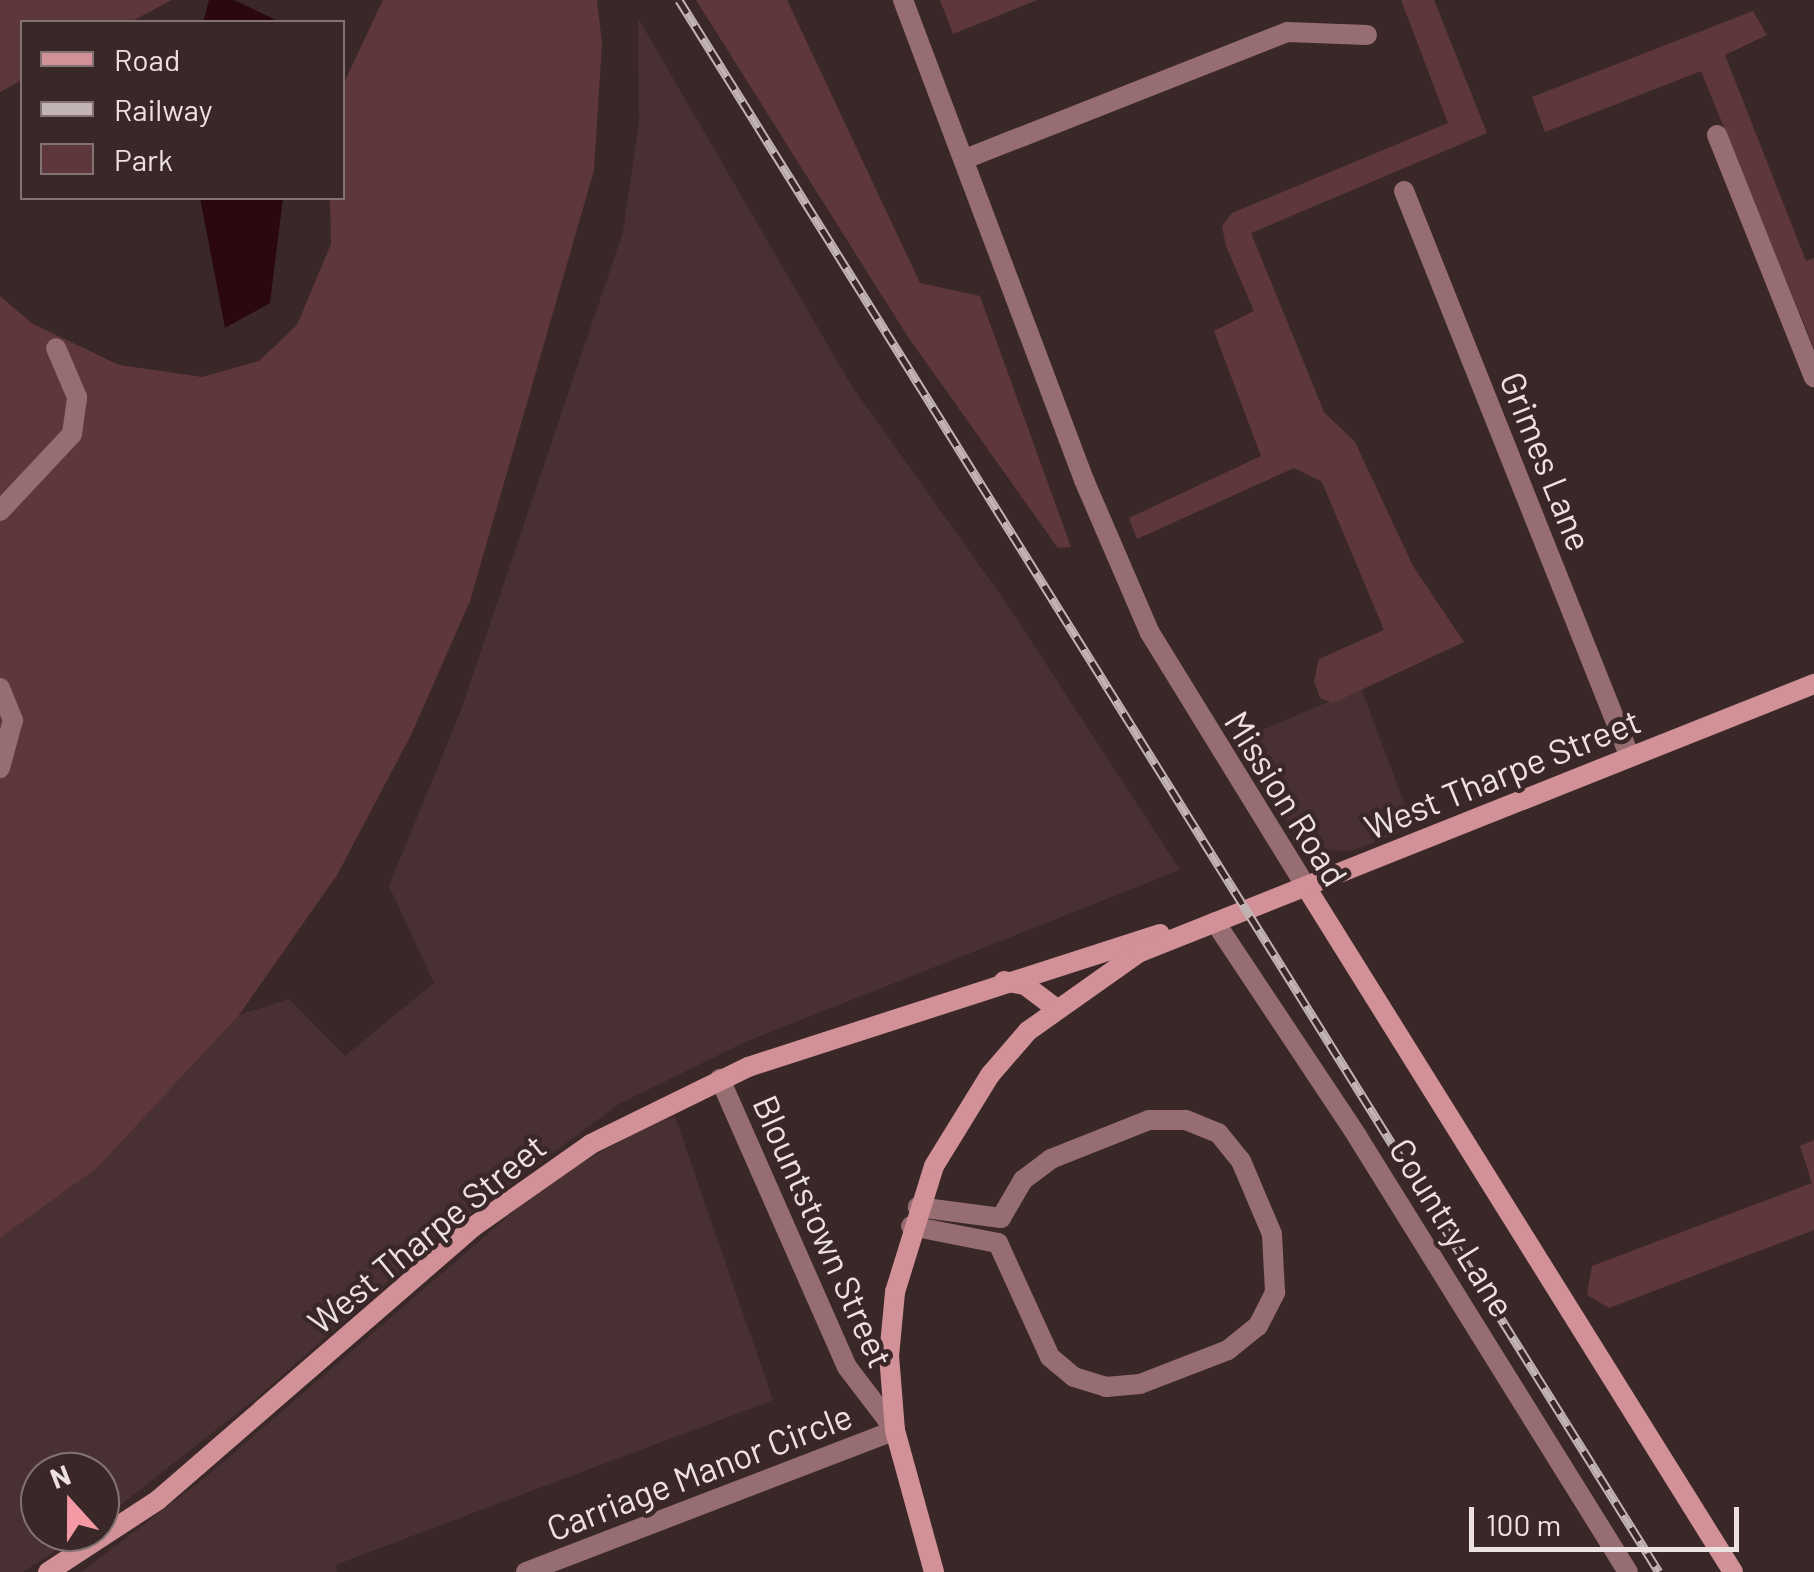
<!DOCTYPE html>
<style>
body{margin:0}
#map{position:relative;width:1814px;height:1572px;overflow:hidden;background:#3a2829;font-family:Barlow,sans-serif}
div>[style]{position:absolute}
.built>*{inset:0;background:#493033}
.green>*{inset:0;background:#5e373c}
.water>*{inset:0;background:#2a080e}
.minor>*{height:20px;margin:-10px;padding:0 10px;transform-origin:10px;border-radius:10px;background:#966d71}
.tertiary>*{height:20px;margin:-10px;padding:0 10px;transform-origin:10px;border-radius:10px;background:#966d71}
.secondary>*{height:20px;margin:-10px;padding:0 10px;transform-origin:10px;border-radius:10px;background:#d19197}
.rail>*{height:9px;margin-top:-4.5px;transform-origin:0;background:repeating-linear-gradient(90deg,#3a2829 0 15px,#c2b3b4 0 30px);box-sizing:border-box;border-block:2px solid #c2b3b4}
span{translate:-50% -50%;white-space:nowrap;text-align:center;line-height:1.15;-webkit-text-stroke:9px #3a2829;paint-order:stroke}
.street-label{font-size:35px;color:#eee1e2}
.legend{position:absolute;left:20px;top:20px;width:325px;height:180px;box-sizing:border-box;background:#3a2829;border:2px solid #827273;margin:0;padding:12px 18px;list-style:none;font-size:30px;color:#eee1e2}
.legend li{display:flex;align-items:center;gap:20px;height:50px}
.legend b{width:50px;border:2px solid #827273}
.north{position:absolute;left:20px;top:1452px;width:100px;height:100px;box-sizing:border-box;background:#3a2829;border:2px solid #827273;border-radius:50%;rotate:339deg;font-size:28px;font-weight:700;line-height:40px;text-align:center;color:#eee1e2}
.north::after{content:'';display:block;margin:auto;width:35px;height:45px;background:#f49aa4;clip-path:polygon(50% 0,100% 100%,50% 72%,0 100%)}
.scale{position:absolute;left:1469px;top:1507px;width:270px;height:45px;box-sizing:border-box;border:5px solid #eee1e2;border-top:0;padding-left:12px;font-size:30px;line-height:35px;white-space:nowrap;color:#eee1e2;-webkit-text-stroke:8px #3a2829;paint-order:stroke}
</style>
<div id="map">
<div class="built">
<i style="clip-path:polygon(638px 18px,851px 385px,1007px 604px,1180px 870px,745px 1042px,619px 1104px,429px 1245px,258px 1397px,100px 1521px,100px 1472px,40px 1472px,40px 1532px,84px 1532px,23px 1572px,0 1572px,0 1238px,97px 1168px,239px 1015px,289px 999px,345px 1056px,434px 983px,389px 886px,461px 710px,623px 232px,639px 122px)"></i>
<i style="clip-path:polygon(1361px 688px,1413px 827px,1351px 851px,1318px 850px,1293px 831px,1239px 740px)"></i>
<i style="clip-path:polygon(675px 1117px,773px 1400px,335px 1565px,337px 1572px,81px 1572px,206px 1477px,550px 1180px,658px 1120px)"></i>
</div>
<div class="green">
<i style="clip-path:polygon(0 0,172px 0,130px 22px,22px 22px,22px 80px,0 92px)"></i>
<i style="clip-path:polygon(383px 0,597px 0,602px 43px,594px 170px,470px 601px,411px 735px,337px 875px,239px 1015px,97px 1168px,0 1238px,0 296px,33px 324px,119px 365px,202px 377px,259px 361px,297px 325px,331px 244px,330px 198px,342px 198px,343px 85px)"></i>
<i style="clip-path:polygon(696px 0,787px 0,920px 283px,980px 296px,1071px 547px,1058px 548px,908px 337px)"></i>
<i style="clip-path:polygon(940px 0,1037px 0,953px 34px)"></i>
<i style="clip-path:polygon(1401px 0,1434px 0,1487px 133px,1251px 233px,1324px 412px,1355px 442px,1413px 566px,1464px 642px,1333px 703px,1320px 698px,1314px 681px,1319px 659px,1384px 630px,1322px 482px,1294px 468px,1137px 539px,1129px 518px,1261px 456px,1214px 331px,1254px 311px,1226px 246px,1222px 226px,1232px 213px,1448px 123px)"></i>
<i style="clip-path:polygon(1753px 11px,1767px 35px,1725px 55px,1806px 261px,1814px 258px,1814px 348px,1701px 71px,1545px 132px,1532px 97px)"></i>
<i style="clip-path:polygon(1814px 1140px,1814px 1230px,1609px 1308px,1587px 1295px,1592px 1266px,1812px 1183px,1800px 1146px)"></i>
</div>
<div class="water">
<i style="clip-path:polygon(209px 0,234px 0,280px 22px,203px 22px)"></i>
<i style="clip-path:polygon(200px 198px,283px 198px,270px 303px,225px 328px)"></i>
</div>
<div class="minor">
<i style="left:1717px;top:135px;width:261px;rotate:68.2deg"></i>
<i style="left:965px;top:159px;width:346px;rotate:-21.5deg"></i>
<i style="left:1287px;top:32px;width:80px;rotate:2.1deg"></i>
<i style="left:1404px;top:191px;width:607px;rotate:68.25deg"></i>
<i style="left:0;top:511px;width:105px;rotate:-46.9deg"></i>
<i style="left:72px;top:434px;width:37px;rotate:-82deg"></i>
<i style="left:77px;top:397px;width:53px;rotate:-113.2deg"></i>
<i style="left:0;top:688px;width:35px;rotate:68deg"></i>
<i style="left:13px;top:720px;width:50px;rotate:105.2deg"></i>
<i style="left:1215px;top:922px;width:257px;rotate:56.4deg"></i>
<i style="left:1357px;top:1136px;width:513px;rotate:58.14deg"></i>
<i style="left:911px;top:1226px;width:89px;rotate:11.1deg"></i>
<i style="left:998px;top:1243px;width:125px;rotate:65.5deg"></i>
<i style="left:1050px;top:1357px;width:31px;rotate:40deg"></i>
<i style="left:1074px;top:1377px;width:34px;rotate:17deg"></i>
<i style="left:1106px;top:1387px;width:34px;rotate:-5deg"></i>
<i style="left:1140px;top:1384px;width:94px;rotate:-21.1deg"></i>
<i style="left:1228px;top:1350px;width:38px;rotate:-39deg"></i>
<i style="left:1258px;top:1326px;width:38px;rotate:-63deg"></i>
<i style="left:1275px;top:1292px;width:58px;rotate:-93deg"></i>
<i style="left:1272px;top:1234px;width:79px;rotate:-113deg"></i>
<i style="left:1241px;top:1161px;width:36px;rotate:-129deg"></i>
<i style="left:1218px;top:1133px;width:35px;rotate:-158deg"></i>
<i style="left:1185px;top:1120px;width:36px;rotate:180deg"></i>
<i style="left:1149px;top:1120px;width:105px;rotate:158.3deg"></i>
<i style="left:1051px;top:1159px;width:35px;rotate:143deg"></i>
<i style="left:1023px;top:1180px;width:44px;rotate:120.1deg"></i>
<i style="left:1001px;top:1218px;width:84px;rotate:-172.5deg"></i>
<i style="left:526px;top:1572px;width:395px;rotate:-21deg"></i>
<i style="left:895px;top:1430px;width:79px;rotate:-127.3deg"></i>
<i style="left:847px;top:1367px;width:315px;rotate:-113.8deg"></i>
</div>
<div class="tertiary">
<i style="left:903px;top:0;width:513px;rotate:69.34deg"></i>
<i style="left:1084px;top:480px;width:167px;rotate:66.7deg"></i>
<i style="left:1150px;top:633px;width:298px;rotate:58.4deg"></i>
</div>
<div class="secondary">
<i style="left:1306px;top:887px;width:807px;rotate:58.06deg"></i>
<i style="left:1004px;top:981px;width:21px;rotate:11deg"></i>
<i style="left:1025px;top:985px;width:36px;rotate:37deg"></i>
<i style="left:48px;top:1572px;width:131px;rotate:-33.2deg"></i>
<i style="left:158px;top:1500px;width:417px;rotate:-40.9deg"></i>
<i style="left:473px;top:1227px;width:144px;rotate:-35.1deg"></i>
<i style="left:591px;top:1144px;width:175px;rotate:-26.1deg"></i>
<i style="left:748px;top:1067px;width:433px;rotate:-17.9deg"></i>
<i style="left:934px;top:1572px;width:147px;rotate:-105.4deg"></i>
<i style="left:895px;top:1430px;width:74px;rotate:-94.6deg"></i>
<i style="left:889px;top:1356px;width:64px;rotate:-84.6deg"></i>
<i style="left:895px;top:1292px;width:132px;rotate:-72.8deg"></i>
<i style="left:934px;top:1166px;width:107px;rotate:-58.4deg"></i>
<i style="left:990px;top:1075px;width:58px;rotate:-49.2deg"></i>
<i style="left:1028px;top:1031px;width:135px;rotate:-35.3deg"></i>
<i style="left:1138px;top:953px;width:728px;rotate:-21.7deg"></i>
</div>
<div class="rail">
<i style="left:679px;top:0;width:1852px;rotate:58.06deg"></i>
</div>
<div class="street-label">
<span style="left:1547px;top:461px;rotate:68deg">Grimes Lane</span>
<span style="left:1502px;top:773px;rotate:-22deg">West Tharpe Street</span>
<span style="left:1287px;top:798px;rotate:58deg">Mission Road</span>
<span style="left:1453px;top:1227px;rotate:58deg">Country Lane</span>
<span style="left:824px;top:1231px;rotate:66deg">Blountstown Street</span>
<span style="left:426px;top:1233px;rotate:-39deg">West Tharpe Street</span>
<span style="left:699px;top:1471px;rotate:-21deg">Carriage Manor Circle</span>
</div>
<ul class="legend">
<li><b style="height:12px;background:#d19197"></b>Road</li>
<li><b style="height:12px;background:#c2b3b4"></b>Railway</li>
<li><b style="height:28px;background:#5e373c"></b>Park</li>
</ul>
<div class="north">N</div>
<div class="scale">100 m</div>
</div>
